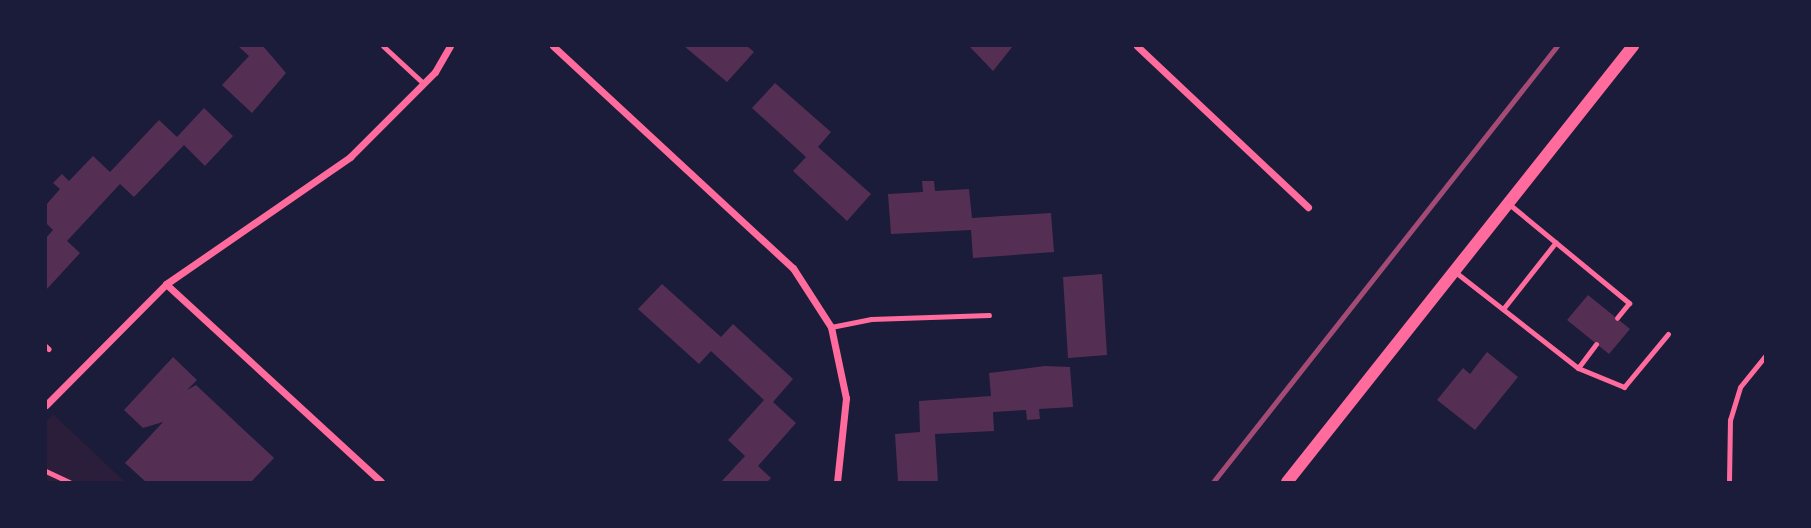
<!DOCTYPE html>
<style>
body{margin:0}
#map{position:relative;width:1811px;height:528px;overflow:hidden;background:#1b1b3a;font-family:"Public Sans",sans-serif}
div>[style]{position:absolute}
.green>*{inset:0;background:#2a1e3b}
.building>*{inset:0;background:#542f53}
.path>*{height:4.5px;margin:-2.25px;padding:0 2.25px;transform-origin:2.25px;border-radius:2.25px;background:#ff6b9d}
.service>*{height:5px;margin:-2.5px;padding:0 2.5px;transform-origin:2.5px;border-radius:2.5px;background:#ff6b9d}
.minor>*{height:7px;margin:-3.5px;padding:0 3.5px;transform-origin:3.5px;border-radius:3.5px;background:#ff6b9d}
.tertiary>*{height:12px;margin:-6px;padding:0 6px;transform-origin:6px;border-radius:6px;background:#ff6b9d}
.rail>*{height:5px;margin:-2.5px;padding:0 2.5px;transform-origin:2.5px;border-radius:2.5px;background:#a44b75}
span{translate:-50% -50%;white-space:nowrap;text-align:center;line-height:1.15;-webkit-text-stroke:5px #1b1b3a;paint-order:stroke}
.frame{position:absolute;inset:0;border:47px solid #1b1b3a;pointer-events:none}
</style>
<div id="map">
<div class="green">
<i style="clip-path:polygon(53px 414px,125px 482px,46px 482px,46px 422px)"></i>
</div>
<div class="building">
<i style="clip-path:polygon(238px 46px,263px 46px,286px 73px,252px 113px,222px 85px,249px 56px)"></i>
<i style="clip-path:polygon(684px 46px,747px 46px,754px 52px,727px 82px)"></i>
<i style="clip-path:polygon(969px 46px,1013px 46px,993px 71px)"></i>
<i style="clip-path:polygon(775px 83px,831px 132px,818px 147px,871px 194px,847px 221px,793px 171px,806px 157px,752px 108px)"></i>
<i style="clip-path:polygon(204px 108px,233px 136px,205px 166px,184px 145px,134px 197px,120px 184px,67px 241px,80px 253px,46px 290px,46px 238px,53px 230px,46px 223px,46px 205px,60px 189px,53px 183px,62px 174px,69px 181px,93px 156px,110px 172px,159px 120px,177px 137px)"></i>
<i style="clip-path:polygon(922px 181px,934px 181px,935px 191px,969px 189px,972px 218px,1051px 213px,1054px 252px,973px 258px,971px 230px,891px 234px,888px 194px,923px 192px)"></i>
<i style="clip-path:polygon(1102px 274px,1107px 355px,1068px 358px,1063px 277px)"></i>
<i style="clip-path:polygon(662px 284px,721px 337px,733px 324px,793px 379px,773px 402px,796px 423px,758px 466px,771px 478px,767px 482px,721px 482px,745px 456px,728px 440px,764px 400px,711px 351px,699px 364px,638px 309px)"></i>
<i style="clip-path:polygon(1588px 295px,1630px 329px,1609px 354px,1567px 320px)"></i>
<i style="clip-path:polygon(1487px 352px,1518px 377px,1475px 430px,1437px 400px,1463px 368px,1470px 374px)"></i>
<i style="clip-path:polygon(173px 357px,197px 380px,187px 390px,196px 385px,274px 458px,251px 482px,146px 482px,125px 463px,163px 422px,143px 428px,124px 410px)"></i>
<i style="clip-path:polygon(1045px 366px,1070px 367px,1073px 407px,1039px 409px,1040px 419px,1027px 420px,1026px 410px,993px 412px,994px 431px,935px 434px,938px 482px,898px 482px,895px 434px,920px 432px,919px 401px,991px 396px,989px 373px)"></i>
</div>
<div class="path">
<i style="left:46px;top:346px;width:4px;rotate:45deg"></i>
<i style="left:46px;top:471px;width:26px;rotate:25deg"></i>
</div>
<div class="service">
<i style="left:383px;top:46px;width:54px;rotate:42.8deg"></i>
<i style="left:1509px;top:204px;width:156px;rotate:39.5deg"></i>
<i style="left:1629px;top:303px;width:19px;rotate:129deg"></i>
<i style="left:1454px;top:271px;width:157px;rotate:38deg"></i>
<i style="left:1578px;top:368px;width:30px;rotate:-53deg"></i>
<i style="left:1503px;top:309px;width:85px;rotate:-51.7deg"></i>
<i style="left:831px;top:327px;width:41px;rotate:-11.3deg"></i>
<i style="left:871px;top:319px;width:118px;rotate:-1.9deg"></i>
<i style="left:1578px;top:368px;width:50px;rotate:22.4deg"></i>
<i style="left:1624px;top:387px;width:69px;rotate:-50.3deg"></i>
<i style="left:1729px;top:482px;width:62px;rotate:-89.1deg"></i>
<i style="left:1730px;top:420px;width:34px;rotate:-73deg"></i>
<i style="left:1740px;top:387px;width:41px;rotate:-50.9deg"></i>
</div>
<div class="minor">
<i style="left:553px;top:46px;width:327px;rotate:42.8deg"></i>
<i style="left:793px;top:268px;width:70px;rotate:57.2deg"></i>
<i style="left:831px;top:327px;width:73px;rotate:78.1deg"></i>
<i style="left:846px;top:398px;width:84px;rotate:96.1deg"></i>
<i style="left:1137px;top:46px;width:235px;rotate:43.3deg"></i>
<i style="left:166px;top:284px;width:292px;rotate:42.6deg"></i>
<i style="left:46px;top:405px;width:170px;rotate:-45.2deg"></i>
<i style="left:166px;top:284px;width:224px;rotate:-34.6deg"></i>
<i style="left:350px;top:157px;width:120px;rotate:-45deg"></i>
<i style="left:435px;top:72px;width:30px;rotate:-60deg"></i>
</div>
<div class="tertiary">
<i style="left:1287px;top:482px;width:557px;rotate:-51.57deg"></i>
</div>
<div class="rail">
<i style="left:1213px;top:482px;width:555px;rotate:-51.73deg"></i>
</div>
<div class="frame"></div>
</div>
